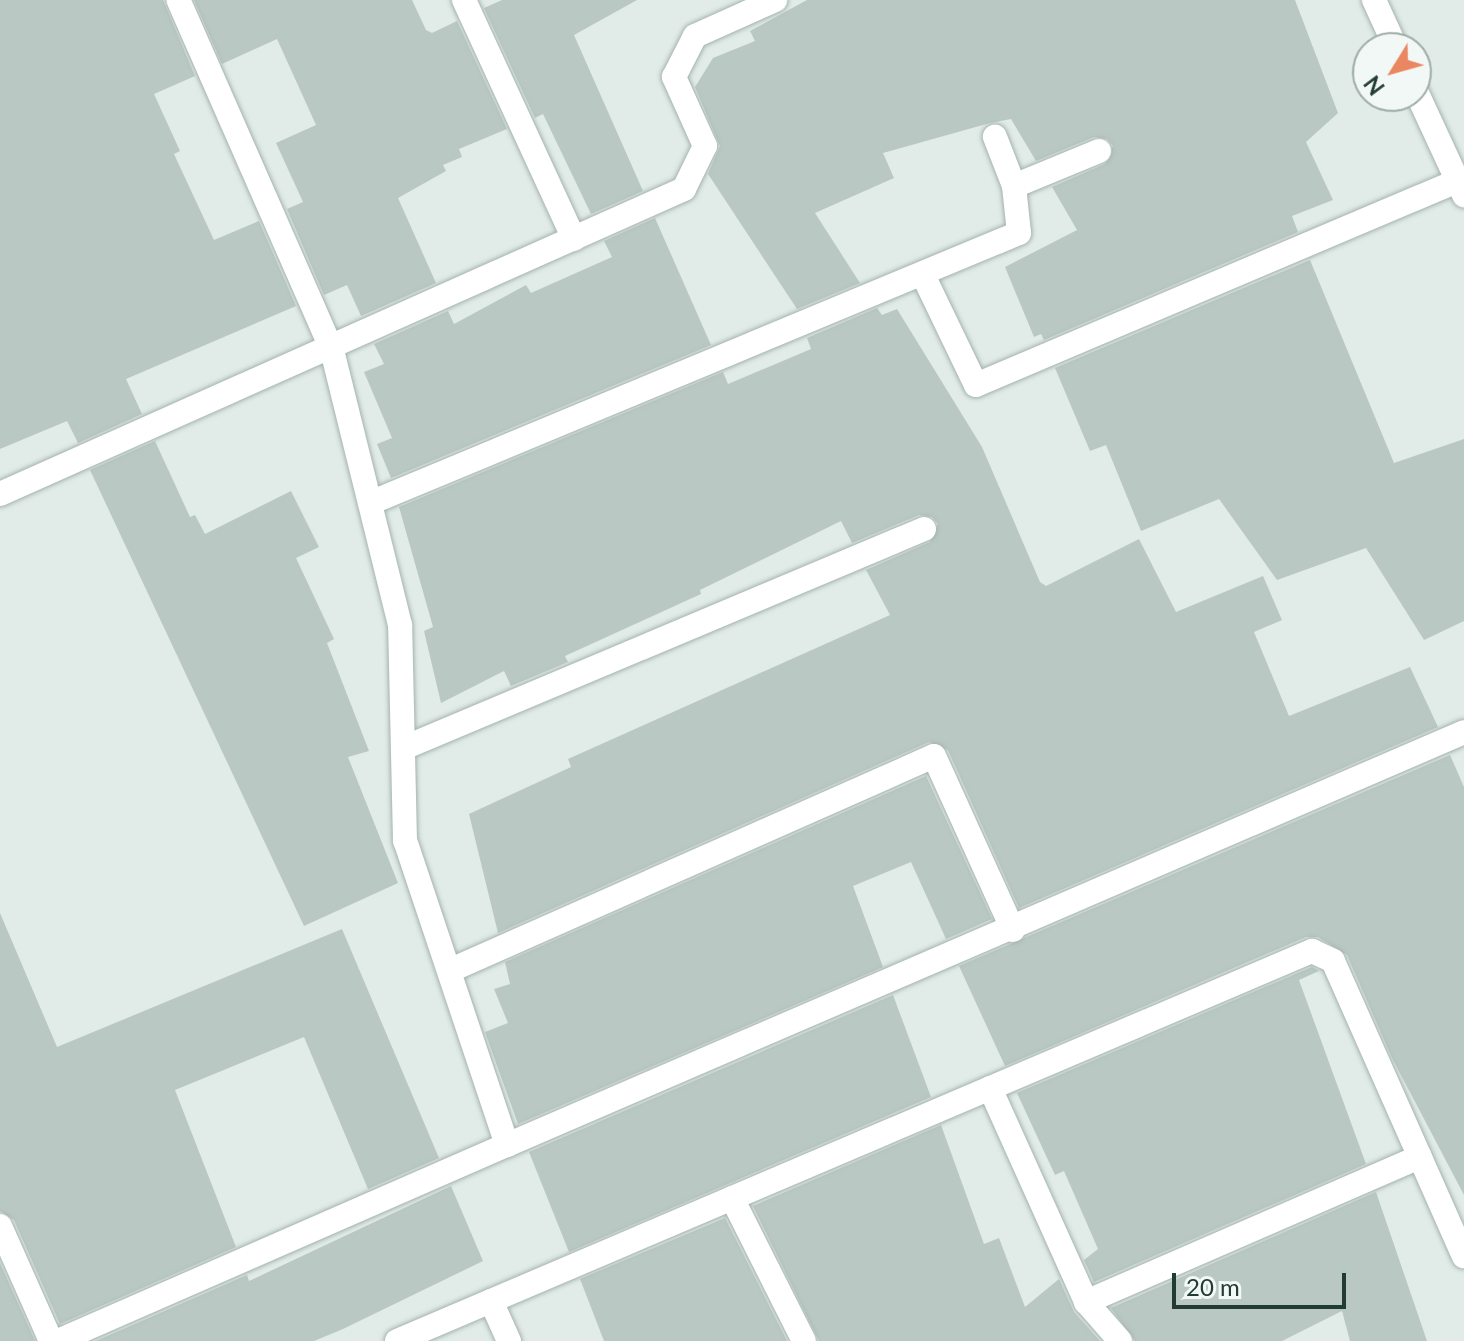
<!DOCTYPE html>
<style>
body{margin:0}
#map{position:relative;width:1464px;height:1341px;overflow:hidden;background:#e1ebe7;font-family:Lato,sans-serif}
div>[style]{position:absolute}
.building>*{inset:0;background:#bac8c3}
.roads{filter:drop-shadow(0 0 2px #a4b3ae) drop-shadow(0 0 2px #a4b3ae)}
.service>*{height:24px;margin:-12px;padding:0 12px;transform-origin:12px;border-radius:12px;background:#fff}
.minor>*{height:24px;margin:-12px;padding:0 12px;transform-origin:12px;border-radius:12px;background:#fff}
.tertiary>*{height:24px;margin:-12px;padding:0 12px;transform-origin:12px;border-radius:12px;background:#fff}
span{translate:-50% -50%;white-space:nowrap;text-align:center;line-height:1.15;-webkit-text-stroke:6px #f2f8f5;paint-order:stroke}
.north{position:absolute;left:1352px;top:32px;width:80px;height:80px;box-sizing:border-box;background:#f2f8f5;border:2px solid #9faca8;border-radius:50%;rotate:233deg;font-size:22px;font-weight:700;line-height:32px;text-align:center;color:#233b35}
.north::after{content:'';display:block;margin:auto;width:28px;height:36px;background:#ea8760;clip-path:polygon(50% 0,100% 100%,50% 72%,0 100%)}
.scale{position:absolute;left:1172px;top:1273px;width:174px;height:36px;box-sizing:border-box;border:4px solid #233b35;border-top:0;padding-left:10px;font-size:24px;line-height:28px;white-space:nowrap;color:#233b35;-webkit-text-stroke:6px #f2f8f5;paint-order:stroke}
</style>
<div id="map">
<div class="building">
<i style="clip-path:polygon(0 0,163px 0,195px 76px,154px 94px,180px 151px,174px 154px,214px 240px,259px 221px,296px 306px,126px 379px,142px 414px,78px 443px,67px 421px,0 449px)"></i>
<i style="clip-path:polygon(194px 0,412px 0,426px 30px,432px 33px,457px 21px,507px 129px,459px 149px,462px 157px,443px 165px,446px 171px,398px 198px,436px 283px,361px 316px,347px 285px,324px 295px,287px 209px,303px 202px,276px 143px,316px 125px,277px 39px,222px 64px)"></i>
<i style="clip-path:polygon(502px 0,637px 0,574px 35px,643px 191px,591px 214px,543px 114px,535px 118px,484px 8px)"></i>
<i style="clip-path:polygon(807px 0,1295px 0,1338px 113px,1306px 142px,1333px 200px,1292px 216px,1298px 232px,1044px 340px,1041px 334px,1034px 337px,1005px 267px,1077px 230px,1052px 187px,1105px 164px,1113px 146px,1107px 139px,1094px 137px,1036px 161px,1011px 119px,990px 123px,883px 153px,894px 178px,815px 213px,860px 283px,797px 309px,708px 174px,720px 146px,695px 87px,713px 58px,755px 41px,750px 31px)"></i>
<i style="clip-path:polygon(655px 218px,711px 345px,391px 478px,377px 444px,392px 438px,364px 372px,384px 364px,374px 344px,448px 311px,454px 324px,526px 285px,531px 293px,612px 257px,604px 241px)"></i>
<i style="clip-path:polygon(1310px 260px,1394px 463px,1464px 439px,1464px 621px,1424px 640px,1366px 548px,1277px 580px,1219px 499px,1141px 531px,1106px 445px,1090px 451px,1055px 368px)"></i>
<i style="clip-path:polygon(877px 308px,882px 315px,897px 309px,982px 447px,1040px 582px,1046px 586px,1139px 539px,1176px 612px,1263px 576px,1282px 620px,1254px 632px,1289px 716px,1410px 667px,1438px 727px,1019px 908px,948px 750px,929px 742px,498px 933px,469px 814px,571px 767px,568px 759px,890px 615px,866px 570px,930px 542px,938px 524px,932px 517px,919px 515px,852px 543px,841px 521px,700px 590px,701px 594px,565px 656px,568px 662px,511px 686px,504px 671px,441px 703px,424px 631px,433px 627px,399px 507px,723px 372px,728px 384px,811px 349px,807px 338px)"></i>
<i style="clip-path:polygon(155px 441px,190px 517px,195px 515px,205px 534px,291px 491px,319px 547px,296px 558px,334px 639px,327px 643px,369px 751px,348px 757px,398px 883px,304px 926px,90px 470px)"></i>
<i style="clip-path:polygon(1450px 755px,1464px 787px,1464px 1195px,1392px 1058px,1347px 955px,1318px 937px,1306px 937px,1005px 1066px,959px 966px)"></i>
<i style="clip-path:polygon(926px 776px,992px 919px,946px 939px,911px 862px,853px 886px,883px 967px,518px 1124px,485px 1032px,508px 1023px,494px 989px,510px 984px,505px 962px)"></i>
<i style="clip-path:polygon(0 913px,57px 1047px,342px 929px,439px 1158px,368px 1189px,304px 1037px,175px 1090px,236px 1247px,60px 1324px,14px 1220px,0 1211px)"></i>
<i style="clip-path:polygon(1312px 967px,1319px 971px,1299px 980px,1366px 1164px,1094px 1282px,1084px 1260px,1098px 1249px,1064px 1171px,1055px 1175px,1017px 1093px)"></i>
<i style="clip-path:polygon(893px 995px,931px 1097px,569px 1252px,529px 1152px)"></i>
<i style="clip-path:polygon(941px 1125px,984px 1244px,999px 1238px,1025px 1307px,1059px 1279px,1074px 1312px,1100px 1341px,819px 1341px,753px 1206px)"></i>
<i style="clip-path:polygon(451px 1186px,483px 1261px,343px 1329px,314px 1341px,96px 1341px,247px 1275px,249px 1281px)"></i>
<i style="clip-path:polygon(1376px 1192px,1427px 1341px,1350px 1341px,1342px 1311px,1282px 1341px,1135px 1341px,1111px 1308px)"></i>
<i style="clip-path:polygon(725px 1218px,787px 1341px,604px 1341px,580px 1279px)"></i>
<i style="clip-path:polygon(0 1263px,35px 1341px,0 1341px)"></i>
</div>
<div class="roads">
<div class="service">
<i style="left:464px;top:0;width:263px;rotate:65.3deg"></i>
<i style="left:1014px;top:186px;width:92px;rotate:-22.4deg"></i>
<i style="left:923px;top:275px;width:122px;rotate:64.3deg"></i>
<i style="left:976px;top:385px;width:522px;rotate:-22.98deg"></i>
<i style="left:370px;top:503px;width:703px;rotate:-22.59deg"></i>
<i style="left:1019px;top:233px;width:47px;rotate:-96.1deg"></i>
<i style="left:1014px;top:186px;width:53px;rotate:-111.2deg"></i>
<i style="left:406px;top:747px;width:562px;rotate:-22.82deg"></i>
<i style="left:451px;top:970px;width:528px;rotate:-23.9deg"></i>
<i style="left:934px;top:756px;width:191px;rotate:65.6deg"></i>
<i style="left:507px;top:1145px;width:1042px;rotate:-23.34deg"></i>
<i style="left:0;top:1226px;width:126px;rotate:66.1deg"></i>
</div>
<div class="minor">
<i style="left:0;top:494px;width:749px;rotate:-24.03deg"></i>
<i style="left:684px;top:189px;width:48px;rotate:-64deg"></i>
<i style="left:705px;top:146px;width:76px;rotate:-114.2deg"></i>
<i style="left:674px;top:77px;width:46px;rotate:-62.9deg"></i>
<i style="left:695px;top:36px;width:88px;rotate:-24.2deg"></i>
<i style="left:990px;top:1088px;width:235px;rotate:65.8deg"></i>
<i style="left:1086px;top:1302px;width:52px;rotate:48.9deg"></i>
<i style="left:732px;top:1198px;width:160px;rotate:63.3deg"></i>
<i style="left:491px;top:1301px;width:44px;rotate:65.8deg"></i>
<i style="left:1086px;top:1302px;width:364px;rotate:-23.5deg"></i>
<i style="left:58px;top:1341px;width:490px;rotate:-23.6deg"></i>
<i style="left:507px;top:1145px;width:321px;rotate:-108.5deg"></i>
<i style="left:405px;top:841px;width:216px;rotate:-91.3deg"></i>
<i style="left:400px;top:625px;width:283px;rotate:-103.9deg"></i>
<i style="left:332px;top:350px;width:382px;rotate:-113.7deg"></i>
<i style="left:397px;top:1341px;width:995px;rotate:-23.09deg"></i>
<i style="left:1312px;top:951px;width:23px;rotate:25deg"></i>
<i style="left:1333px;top:961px;width:323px;rotate:66.1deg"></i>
</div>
<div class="tertiary">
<i style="left:1374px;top:0;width:53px;rotate:65.4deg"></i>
<i style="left:1416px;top:91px;width:115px;rotate:65.2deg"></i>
</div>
</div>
<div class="north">N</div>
<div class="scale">20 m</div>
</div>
